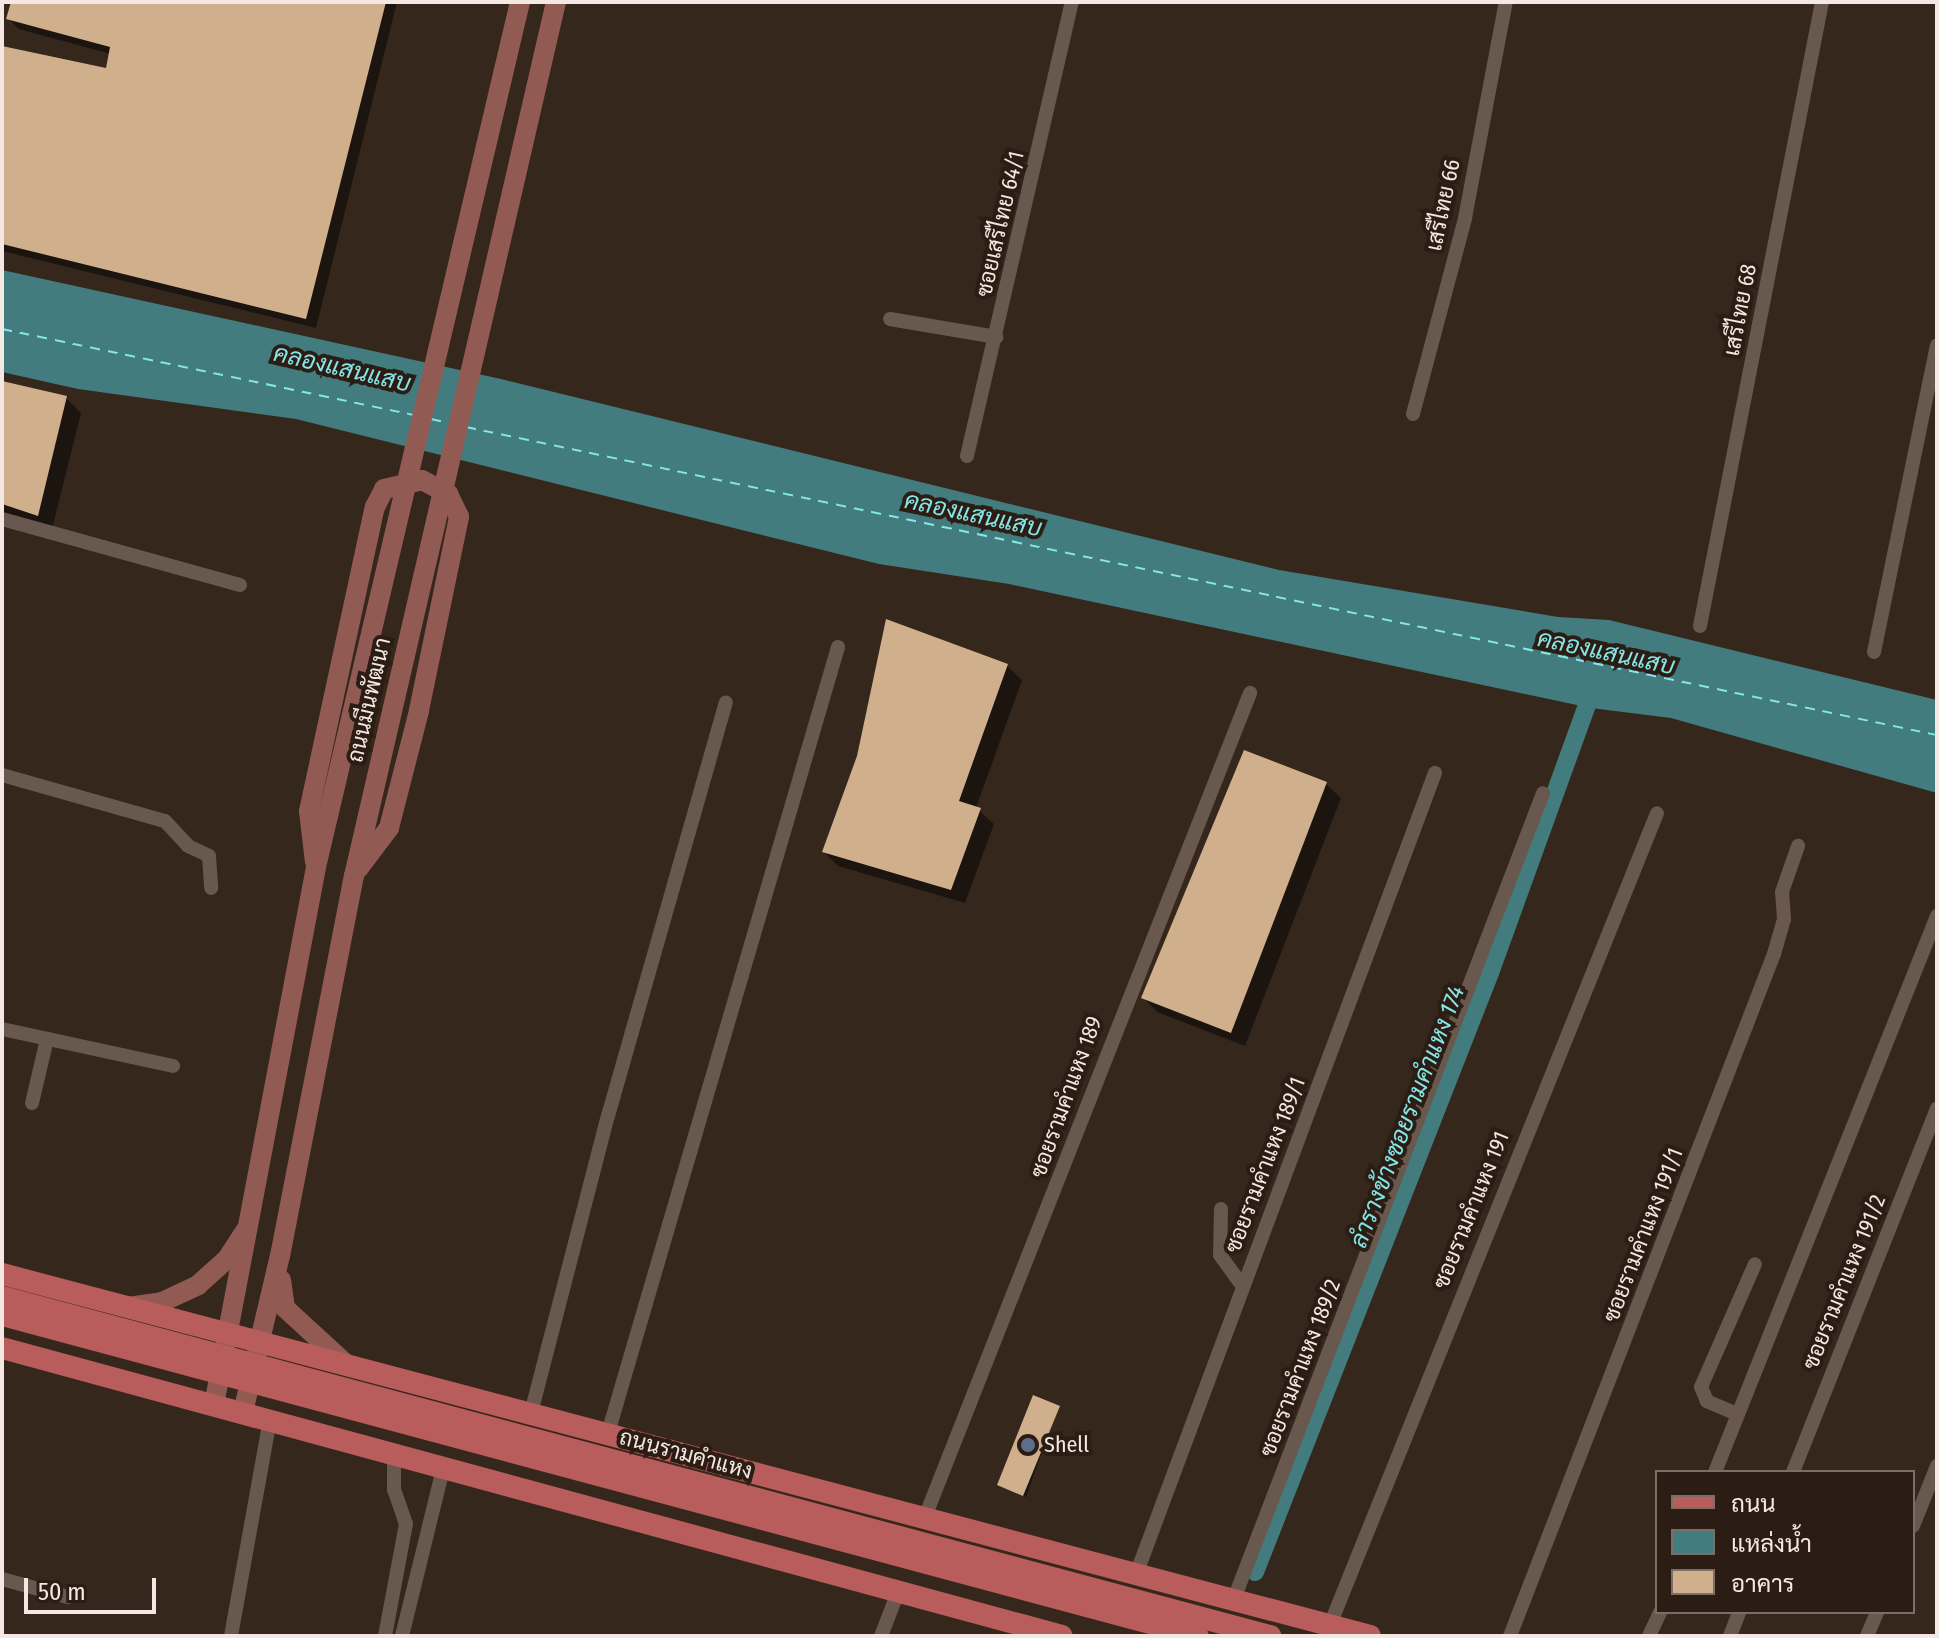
<!DOCTYPE html>
<meta charset="utf-8">
<style>
body{margin:0}
#map{position:relative;width:1939px;height:1638px;overflow:hidden;background:#36271d;font-family:"Fira Sans Condensed",Sarabun,sans-serif}
div>[style]{position:absolute}
.water>*{inset:0;background:#427c7e}
.shadow>*{inset:0;background:#0007}
.canal>*{height:18px;margin:-9px;padding:0 9px;transform-origin:9px;border-radius:9px;background:#427c7e}
.ferry>*{height:2px;margin-top:-1px;transform-origin:0;background:repeating-linear-gradient(90deg,#85e5e7 0 10px,transparent 0 18px)}
.building>*{inset:0;background:#cfaf8c}
.street>*{height:14px;margin:-7px;padding:0 7px;transform-origin:7px;border-radius:7px;background:#69584d}
.secondary>*{height:20px;margin:-10px;padding:0 10px;transform-origin:10px;border-radius:10px;background:#915b54}
.primary>*{height:22px;margin:-11px;padding:0 11px;transform-origin:11px;border-radius:11px;background:#b85d5b}
.dots>*{width:22px;height:22px;translate:-50% -50%;box-sizing:border-box;border:4px solid #2c1d14;border-radius:50%}
span{translate:-50% -50%;white-space:nowrap;text-align:center;line-height:1.15;-webkit-text-stroke:8px #2c1d14;paint-order:stroke}
.street-label{font-size:22px;color:#f3e8e2}
.poi-label{font-size:22px;color:#f3e8e2}
.left{translate:0 -50%;text-align:left}
.water-label{font-size:24px;color:#85e5e7;font-style:italic}
.frame{position:absolute;inset:0;border:4px solid #f3e8e2;pointer-events:none}
.legend{position:absolute;left:1655px;top:1470px;width:260px;height:144px;box-sizing:border-box;background:#2c1d14;border:2px solid #7c6e66;margin:0;padding:10px 14px;list-style:none;font-size:24px;color:#f3e8e2}
.legend li{display:flex;align-items:center;gap:16px;height:40px}
.legend b{width:40px;border:2px solid #7c6e66}
.scale{position:absolute;left:24px;top:1578px;width:132px;height:36px;box-sizing:border-box;border:4px solid #f3e8e2;border-top:0;padding-left:10px;font-size:24px;line-height:28px;white-space:nowrap;color:#f3e8e2;-webkit-text-stroke:6px #2c1d14;paint-order:stroke}
</style>
<div id="map">
<div class="water">
<i style="clip-path:polygon(2px 270px,501px 379px,1279px 570px,1558px 617px,1609px 620px,1937px 700px,1937px 793px,1671px 718px,1591px 708px,1009px 584px,879px 564px,296px 419px,78px 389px,2px 372px)"></i>
</div>
<div class="shadow">
<i style="clip-path:polygon(13px 2px,397px 2px,316px 328px,2px 251px,2px 48px,107px 70px,111px 54px,19px 29px,8px 18px)"></i>
<i style="clip-path:polygon(2px 384px,66px 398px,81px 413px,52px 529px,2px 512px)"></i>
<i style="clip-path:polygon(1007px 666px,1022px 680px,976px 808px,994px 824px,965px 903px,838px 866px,824px 852px,859px 757px)"></i>
<i style="clip-path:polygon(1326px 784px,1341px 798px,1245px 1046px,1157px 1012px,1143px 997px)"></i>
<i style="clip-path:polygon(1058px 1407px,1026px 1497px,1002px 1487px,999px 1484px)"></i>
</div>
<div class="canal">
<i style="left:1255px;top:1572px;width:643px;rotate:-68.58deg"></i>
<i style="left:1490px;top:973px;width:305px;rotate:-70.1deg"></i>
</div>
<div class="ferry">
<i style="left:2px;top:329px;width:420px;rotate:11.8deg"></i>
<i style="left:431px;top:419px;width:17px;rotate:13deg"></i>
<i style="left:466px;top:427px;width:1503px;rotate:11.83deg"></i>
</div>
<div class="building">
<i style="clip-path:polygon(11px 2px,386px 2px,306px 319px,2px 244px,2px 46px,106px 68px,110px 47px,6px 19px)"></i>
<i style="clip-path:polygon(2px 381px,67px 396px,38px 516px,2px 504px)"></i>
<i style="clip-path:polygon(886px 619px,1008px 664px,959px 801px,981px 808px,951px 890px,822px 852px,857px 756px)"></i>
<i style="clip-path:polygon(1244px 750px,1327px 782px,1231px 1033px,1141px 998px)"></i>
<i style="clip-path:polygon(1033px 1395px,1060px 1406px,1023px 1496px,997px 1485px)"></i>
</div>
<div class="street">
<i style="left:890px;top:319px;width:108px;rotate:9.6deg"></i>
<i style="left:1413px;top:414px;width:203px;rotate:-75.1deg"></i>
<i style="left:1465px;top:218px;width:220px;rotate:-79.3deg"></i>
<i style="left:967px;top:456px;width:466px;rotate:-77deg"></i>
<i style="left:2px;top:519px;width:247px;rotate:15.5deg"></i>
<i style="left:1700px;top:626px;width:636px;rotate:-78.94deg"></i>
<i style="left:1874px;top:652px;width:313px;rotate:-78.4deg"></i>
<i style="left:2px;top:775px;width:169px;rotate:15.8deg"></i>
<i style="left:165px;top:821px;width:34px;rotate:47deg"></i>
<i style="left:188px;top:846px;width:23px;rotate:25deg"></i>
<i style="left:209px;top:856px;width:32px;rotate:86deg"></i>
<i style="left:2px;top:1029px;width:175px;rotate:12.2deg"></i>
<i style="left:32px;top:1103px;width:66px;rotate:-76.8deg"></i>
<i style="left:1221px;top:1209px;width:46px;rotate:91.2deg"></i>
<i style="left:1220px;top:1255px;width:39px;rotate:54deg"></i>
<i style="left:531px;top:1413px;width:307px;rotate:-75.5deg"></i>
<i style="left:608px;top:1116px;width:430px;rotate:-74.1deg"></i>
<i style="left:1737px;top:1414px;width:33px;rotate:-157deg"></i>
<i style="left:1707px;top:1401px;width:15px;rotate:-113deg"></i>
<i style="left:1701px;top:1387px;width:134px;rotate:-66.3deg"></i>
<i style="left:608px;top:1433px;width:819px;rotate:-73.69deg"></i>
<i style="left:1715px;top:1472px;width:599px;rotate:-68.23deg"></i>
<i style="left:1793px;top:1472px;width:391px;rotate:-68.4deg"></i>
<i style="left:925px;top:1517px;width:886px;rotate:-68.47deg"></i>
<i style="left:1913px;top:1526px;width:65px;rotate:-68.2deg"></i>
<i style="left:1137px;top:1572px;width:853px;rotate:-69.55deg"></i>
<i style="left:2px;top:1579px;width:68px;rotate:15.3deg"></i>
<i style="left:1234px;top:1599px;width:863px;rotate:-69.02deg"></i>
<i style="left:1330px;top:1625px;width:875px;rotate:-68.06deg"></i>
<i style="left:231px;top:1636px;width:219px;rotate:-79.8deg"></i>
<i style="left:385px;top:1636px;width:114px;rotate:-79.4deg"></i>
<i style="left:406px;top:1524px;width:36px;rotate:-109deg"></i>
<i style="left:394px;top:1490px;width:35px;rotate:-90deg"></i>
<i style="left:402px;top:1636px;width:172px;rotate:-76.2deg"></i>
<i style="left:881px;top:1636px;width:47px;rotate:-68.9deg"></i>
<i style="left:1510px;top:1636px;width:731px;rotate:-68.84deg"></i>
<i style="left:1774px;top:954px;width:36px;rotate:-74deg"></i>
<i style="left:1784px;top:919px;width:27px;rotate:-94deg"></i>
<i style="left:1782px;top:892px;width:49px;rotate:-70.8deg"></i>
<i style="left:1649px;top:1636px;width:26px;rotate:-65deg"></i>
<i style="left:1730px;top:1636px;width:26px;rotate:-69deg"></i>
<i style="left:1867px;top:1636px;width:26px;rotate:-67deg"></i>
</div>
<div class="secondary">
<i style="left:315px;top:862px;width:51px;rotate:-96.7deg"></i>
<i style="left:309px;top:811px;width:311px;rotate:-77.8deg"></i>
<i style="left:375px;top:507px;width:20px;rotate:-63deg"></i>
<i style="left:384px;top:489px;width:39px;rotate:-13deg"></i>
<i style="left:422px;top:480px;width:30px;rotate:28deg"></i>
<i style="left:448px;top:494px;width:25px;rotate:64deg"></i>
<i style="left:459px;top:517px;width:198px;rotate:101.7deg"></i>
<i style="left:419px;top:711px;width:121px;rotate:104.4deg"></i>
<i style="left:389px;top:828px;width:51px;rotate:127.1deg"></i>
<i style="left:281px;top:1280px;width:28px;rotate:82deg"></i>
<i style="left:285px;top:1308px;width:83px;rotate:42.6deg"></i>
<i style="left:128px;top:1307px;width:34px;rotate:-8deg"></i>
<i style="left:162px;top:1302px;width:40px;rotate:-25deg"></i>
<i style="left:198px;top:1285px;width:39px;rotate:-42deg"></i>
<i style="left:227px;top:1259px;width:35px;rotate:-57deg"></i>
<i style="left:214px;top:1405px;width:548px;rotate:-79.26deg"></i>
<i style="left:316px;top:867px;width:889px;rotate:-76.73deg"></i>
<i style="left:243px;top:1412px;width:160px;rotate:-76.7deg"></i>
<i style="left:280px;top:1256px;width:387px;rotate:-79deg"></i>
<i style="left:354px;top:876px;width:897px;rotate:-76.99deg"></i>
</div>
<div class="primary">
<i style="left:2px;top:1274px;width:1415px;rotate:14.82deg"></i>
<i style="left:2px;top:1297px;width:1313px;rotate:14.97deg"></i>
<i style="left:2px;top:1315px;width:1238px;rotate:15.02deg"></i>
<i style="left:2px;top:1348px;width:1098px;rotate:15.2deg"></i>
</div>
<div class="dots">
<i style="left:1028px;top:1445px;background:#5c6f8a"></i>
</div>
<div class="street-label">
<span style="left:1443px;top:205px;rotate:-78deg">เสรีไทย 66</span>
<span style="left:1000px;top:224px;rotate:-77deg">ซอยเสรีไทย 64/1</span>
<span style="left:1740px;top:310px;rotate:-79deg">เสรีไทย 68</span>
<span style="left:369px;top:700px;rotate:-77deg">ถนนมีนพัฒนา</span>
<span style="left:1066px;top:1097px;rotate:-70deg">ซอยรามคำแหง 189</span>
<span style="left:1265px;top:1165px;rotate:-69deg">ซอยรามคำแหง 189/1</span>
<span style="left:1471px;top:1210px;rotate:-68deg">ซอยรามคำแหง 191</span>
<span style="left:1643px;top:1235px;rotate:-69deg">ซอยรามคำแหง 191/1</span>
<span style="left:1844px;top:1282px;rotate:-68deg">ซอยรามคำแหง 191/2</span>
<span style="left:1300px;top:1368px;rotate:-69deg">ซอยรามคำแหง 189/2</span>
<span style="left:686px;top:1454px;rotate:15deg">ถนนรามคำแหง</span>
</div>
<div class="poi-label">
<span class="left" style="left:1044px;top:1445px">Shell</span>
</div>
<div class="water-label">
<span style="left:342px;top:369px;rotate:13deg">คลองแสนแสบ</span>
<span style="left:973px;top:515px;rotate:12deg">คลองแสนแสบ</span>
<span style="left:1606px;top:653px;rotate:12deg">คลองแสนแสบ</span>
<span style="left:1408px;top:1117px;rotate:-69deg">ลำรางข้างซอยรามคำแหง 174</span>
</div>
<div class="frame"></div>
<ul class="legend">
<li><b style="height:10px;background:#b85d5b"></b>ถนน</li>
<li><b style="height:22px;background:#427c7e"></b>แหล่งน้ำ</li>
<li><b style="height:22px;background:#cfaf8c"></b>อาคาร</li>
</ul>
<div class="scale">50 m</div>
</div>
